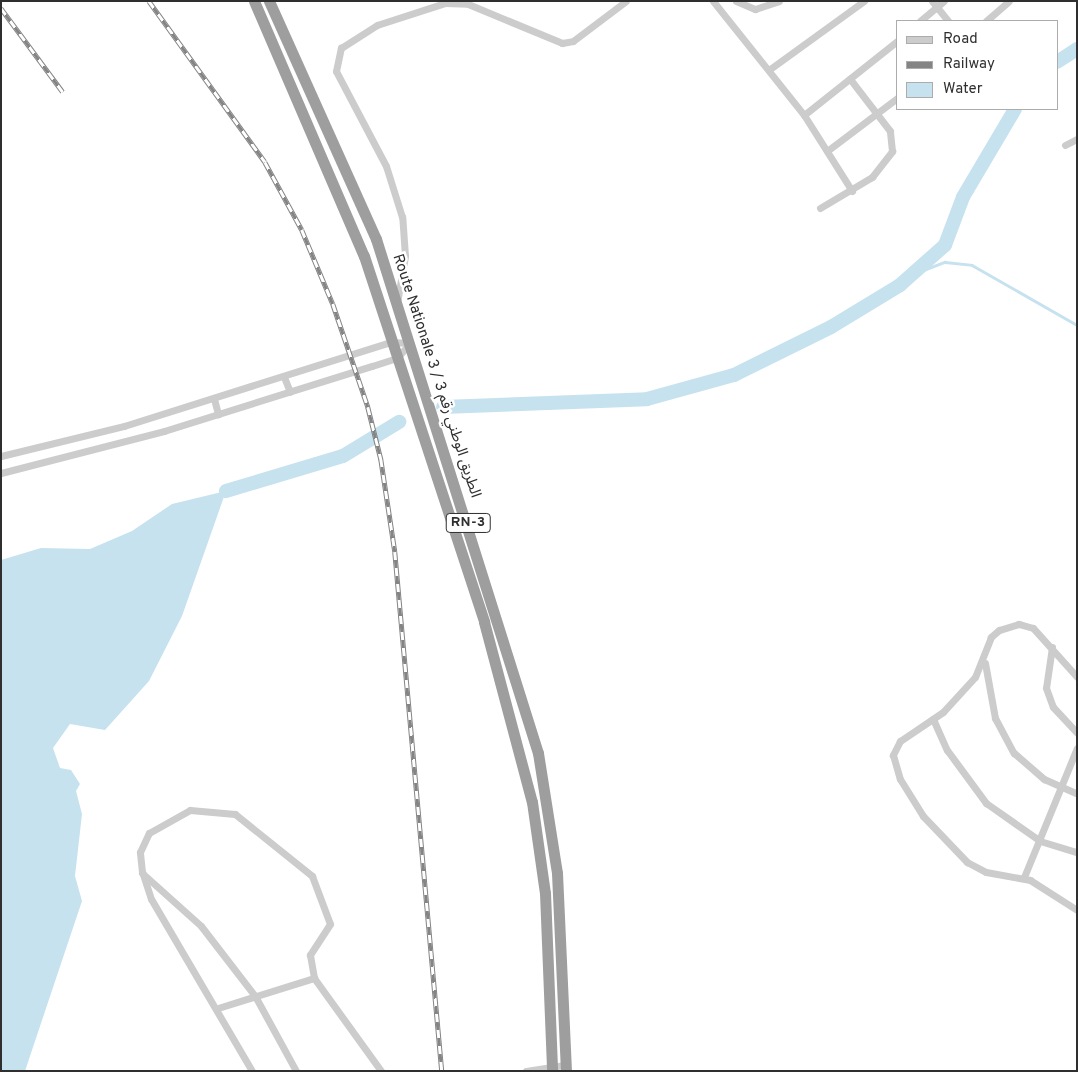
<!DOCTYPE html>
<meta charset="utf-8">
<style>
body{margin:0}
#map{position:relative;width:1078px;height:1072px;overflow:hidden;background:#fff;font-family:Overpass,"Noto Sans Arabic",sans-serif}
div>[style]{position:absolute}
.water>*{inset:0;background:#c6e2ef}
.stream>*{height:2.5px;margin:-1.25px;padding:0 1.25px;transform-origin:1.25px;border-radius:1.25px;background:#c6e2ef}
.river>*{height:14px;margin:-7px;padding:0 7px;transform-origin:7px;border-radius:7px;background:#c6e2ef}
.minor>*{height:7px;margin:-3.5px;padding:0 3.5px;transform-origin:3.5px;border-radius:3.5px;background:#ccc}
.trunk>*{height:11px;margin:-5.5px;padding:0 5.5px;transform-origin:5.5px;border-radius:5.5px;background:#9e9e9e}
.rail>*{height:4.5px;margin-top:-2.25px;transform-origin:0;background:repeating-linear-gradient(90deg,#fff 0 8px,#848484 0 16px);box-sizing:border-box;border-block:1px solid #848484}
span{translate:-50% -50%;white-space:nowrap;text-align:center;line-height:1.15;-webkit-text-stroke:5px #fff;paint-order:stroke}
.shield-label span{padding:1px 4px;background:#fff;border:1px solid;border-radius:4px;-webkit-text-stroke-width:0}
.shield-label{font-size:14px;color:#2f2f2f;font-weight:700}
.street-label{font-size:15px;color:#2f2f2f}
.frame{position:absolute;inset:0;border:2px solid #2f2f2f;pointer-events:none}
.legend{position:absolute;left:896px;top:20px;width:162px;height:90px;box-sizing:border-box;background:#fff;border:1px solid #acacac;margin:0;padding:6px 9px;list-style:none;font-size:15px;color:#2f2f2f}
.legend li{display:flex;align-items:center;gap:10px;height:25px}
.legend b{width:25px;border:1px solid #acacac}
</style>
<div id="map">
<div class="water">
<i style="clip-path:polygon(226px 491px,182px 616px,149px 681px,105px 730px,70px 724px,53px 748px,60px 768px,71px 770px,80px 784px,76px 791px,82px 814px,75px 876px,82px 901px,25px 1071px,1px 1071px,1px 560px,41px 548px,90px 549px,132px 531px,172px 504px)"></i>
</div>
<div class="stream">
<i style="left:913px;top:274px;width:34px;rotate:-21deg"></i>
<i style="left:945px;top:262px;width:27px;rotate:6deg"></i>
<i style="left:972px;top:265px;width:121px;rotate:29.7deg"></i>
</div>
<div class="river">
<i style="left:1057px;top:62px;width:24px;rotate:-33deg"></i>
<i style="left:443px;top:407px;width:204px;rotate:-2.2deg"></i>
<i style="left:647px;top:399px;width:90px;rotate:-15.4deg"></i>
<i style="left:734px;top:375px;width:108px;rotate:-26.3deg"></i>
<i style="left:831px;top:327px;width:81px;rotate:-31.3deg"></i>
<i style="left:900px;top:285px;width:60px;rotate:-41.6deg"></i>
<i style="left:945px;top:245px;width:51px;rotate:-69.4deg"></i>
<i style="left:963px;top:197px;width:102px;rotate:-59.4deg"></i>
<i style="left:226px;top:491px;width:122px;rotate:-16.7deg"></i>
<i style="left:343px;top:456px;width:66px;rotate:-31.3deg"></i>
</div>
<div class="minor">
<i style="left:713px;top:1px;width:146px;rotate:51.4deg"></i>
<i style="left:804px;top:115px;width:90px;rotate:57.7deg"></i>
<i style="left:736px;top:1px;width:21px;rotate:23deg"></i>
<i style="left:755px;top:9px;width:25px;rotate:-18deg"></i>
<i style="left:932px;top:1px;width:26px;rotate:51deg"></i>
<i style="left:920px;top:21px;width:31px;rotate:-40deg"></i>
<i style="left:986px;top:21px;width:30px;rotate:-41deg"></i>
<i style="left:770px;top:69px;width:116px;rotate:-35.9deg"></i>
<i style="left:804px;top:115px;width:119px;rotate:-38.5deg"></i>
<i style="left:1065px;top:145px;width:13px;rotate:-27deg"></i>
<i style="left:827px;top:151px;width:88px;rotate:-37.1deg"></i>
<i style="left:820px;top:208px;width:61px;rotate:-30.8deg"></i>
<i style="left:872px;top:177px;width:33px;rotate:-52deg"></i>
<i style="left:892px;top:151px;width:20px;rotate:-96deg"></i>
<i style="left:890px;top:131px;width:66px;rotate:-127.6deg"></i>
<i style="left:397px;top:303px;width:48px;rotate:-80.3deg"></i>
<i style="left:405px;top:256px;width:39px;rotate:-94deg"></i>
<i style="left:402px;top:217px;width:53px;rotate:-107.4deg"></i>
<i style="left:386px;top:166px;width:107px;rotate:-117.8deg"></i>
<i style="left:336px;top:71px;width:24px;rotate:-78deg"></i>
<i style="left:341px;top:48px;width:43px;rotate:-32.6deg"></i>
<i style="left:377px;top:25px;width:71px;rotate:-17.9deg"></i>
<i style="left:445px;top:3px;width:23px;rotate:2deg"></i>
<i style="left:468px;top:4px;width:102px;rotate:22.5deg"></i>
<i style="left:562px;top:43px;width:11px;rotate:-10deg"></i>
<i style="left:573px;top:41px;width:66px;rotate:-37deg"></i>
<i style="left:284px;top:377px;width:16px;rotate:68deg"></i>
<i style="left:214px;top:399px;width:16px;rotate:75deg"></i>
<i style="left:1px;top:456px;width:127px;rotate:-13.7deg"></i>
<i style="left:124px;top:426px;width:280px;rotate:-17.5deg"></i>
<i style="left:391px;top:342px;width:19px;rotate:3deg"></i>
<i style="left:1px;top:473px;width:168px;rotate:-14.4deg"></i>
<i style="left:164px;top:431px;width:218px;rotate:-17.4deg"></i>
<i style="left:372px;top:366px;width:26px;rotate:-18deg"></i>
<i style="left:397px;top:358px;width:20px;rotate:-49deg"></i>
<i style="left:1052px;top:647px;width:41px;rotate:98.3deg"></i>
<i style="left:1046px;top:688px;width:20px;rotate:70deg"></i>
<i style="left:1053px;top:707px;width:35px;rotate:47deg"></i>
<i style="left:985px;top:663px;width:56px;rotate:79.7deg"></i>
<i style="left:995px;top:718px;width:40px;rotate:62deg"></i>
<i style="left:1014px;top:753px;width:40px;rotate:41deg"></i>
<i style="left:1044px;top:779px;width:36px;rotate:24deg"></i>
<i style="left:1077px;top:677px;width:66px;rotate:-131.9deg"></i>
<i style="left:1033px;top:628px;width:15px;rotate:-164deg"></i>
<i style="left:1019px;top:624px;width:21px;rotate:163deg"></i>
<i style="left:999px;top:630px;width:11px;rotate:139deg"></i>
<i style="left:991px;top:637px;width:43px;rotate:111.8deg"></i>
<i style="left:975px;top:677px;width:47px;rotate:132.4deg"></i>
<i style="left:943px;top:712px;width:52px;rotate:146deg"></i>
<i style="left:900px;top:741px;width:16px;rotate:117deg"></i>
<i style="left:893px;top:755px;width:25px;rotate:74deg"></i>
<i style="left:900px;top:779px;width:44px;rotate:58.1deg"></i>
<i style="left:923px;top:816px;width:64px;rotate:46.3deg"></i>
<i style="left:967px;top:862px;width:21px;rotate:28deg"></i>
<i style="left:986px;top:872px;width:45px;rotate:10.3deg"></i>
<i style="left:1030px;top:880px;width:56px;rotate:32.6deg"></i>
<i style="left:933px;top:719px;width:34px;rotate:66deg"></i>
<i style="left:947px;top:750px;width:66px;rotate:53.7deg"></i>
<i style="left:986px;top:803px;width:66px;rotate:35.1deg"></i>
<i style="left:1040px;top:841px;width:39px;rotate:17deg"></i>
<i style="left:142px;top:873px;width:79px;rotate:41.9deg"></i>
<i style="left:201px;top:926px;width:88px;rotate:52.4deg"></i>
<i style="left:255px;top:996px;width:85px;rotate:61.3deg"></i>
<i style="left:1024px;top:877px;width:139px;rotate:-67.7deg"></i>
<i style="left:218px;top:1008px;width:101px;rotate:-17.4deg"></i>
<i style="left:252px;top:1071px;width:199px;rotate:-120.4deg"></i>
<i style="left:151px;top:899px;width:28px;rotate:-108deg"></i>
<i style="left:142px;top:872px;width:20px;rotate:-96deg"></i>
<i style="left:140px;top:852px;width:21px;rotate:-65deg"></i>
<i style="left:149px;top:833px;width:47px;rotate:-29.3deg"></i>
<i style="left:190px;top:810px;width:45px;rotate:5.1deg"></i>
<i style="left:235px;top:814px;width:99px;rotate:38.8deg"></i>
<i style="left:312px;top:876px;width:51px;rotate:69.4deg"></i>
<i style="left:330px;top:924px;width:37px;rotate:123deg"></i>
<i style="left:310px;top:955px;width:23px;rotate:80deg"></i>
<i style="left:314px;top:978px;width:115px;rotate:54.2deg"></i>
<i style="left:526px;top:1071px;width:39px;rotate:-9deg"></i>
</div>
<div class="trunk">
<i style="left:254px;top:1px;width:278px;rotate:66.7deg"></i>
<i style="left:364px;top:256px;width:385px;rotate:71.8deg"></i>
<i style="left:484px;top:622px;width:186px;rotate:75.1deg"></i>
<i style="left:532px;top:802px;width:92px;rotate:81.9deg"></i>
<i style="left:545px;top:893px;width:178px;rotate:87.7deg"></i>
<i style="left:269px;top:1px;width:261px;rotate:65.8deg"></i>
<i style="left:376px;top:239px;width:539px;rotate:72.51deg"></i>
<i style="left:538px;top:753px;width:121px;rotate:81deg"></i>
<i style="left:557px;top:873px;width:198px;rotate:87.4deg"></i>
</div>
<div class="rail">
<i style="left:149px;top:1px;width:198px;rotate:54.2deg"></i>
<i style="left:265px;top:162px;width:77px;rotate:61.4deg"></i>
<i style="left:302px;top:230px;width:80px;rotate:67.3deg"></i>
<i style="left:333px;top:304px;width:109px;rotate:71.2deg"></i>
<i style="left:368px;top:407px;width:54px;rotate:76deg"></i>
<i style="left:381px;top:459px;width:94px;rotate:81.4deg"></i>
<i style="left:395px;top:552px;width:521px;rotate:84.83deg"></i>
<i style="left:1px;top:8px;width:104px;rotate:53.6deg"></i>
</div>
<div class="shield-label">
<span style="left:468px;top:523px">RN-3</span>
</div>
<div class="street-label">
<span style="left:436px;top:376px;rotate:72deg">Route Nationale 3 / الطريق الوطني رقم 3</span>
</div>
<div class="frame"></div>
<ul class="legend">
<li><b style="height:6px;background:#ccc"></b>Road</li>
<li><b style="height:6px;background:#848484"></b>Railway</li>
<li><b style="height:14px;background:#c6e2ef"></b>Water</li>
</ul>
</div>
